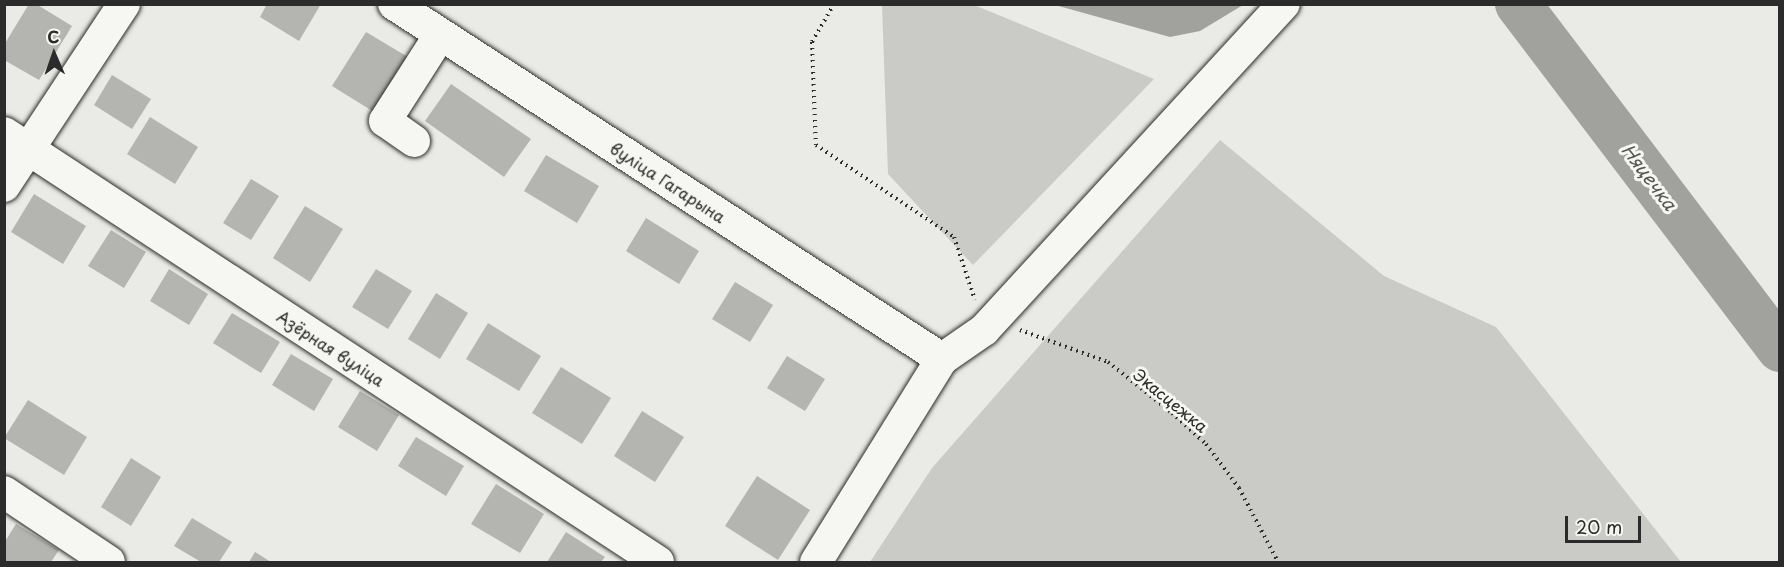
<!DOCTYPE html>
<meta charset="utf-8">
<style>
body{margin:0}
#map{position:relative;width:1784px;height:567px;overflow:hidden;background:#eaeae6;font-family:"Playpen Sans",sans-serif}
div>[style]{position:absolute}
.green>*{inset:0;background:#cacac7}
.water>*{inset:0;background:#a1a19e}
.river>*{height:46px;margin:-23px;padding:0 23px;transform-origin:23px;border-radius:23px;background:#a1a19e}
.building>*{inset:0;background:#b4b4b1}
.path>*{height:4px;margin-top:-2px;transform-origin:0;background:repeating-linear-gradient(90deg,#2b2b2b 0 1.5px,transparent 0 6px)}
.roads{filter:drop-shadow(0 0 2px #2b2b2b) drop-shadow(0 0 2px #2b2b2b)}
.minor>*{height:32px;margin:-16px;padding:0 16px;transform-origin:16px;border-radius:16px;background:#f6f6f2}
span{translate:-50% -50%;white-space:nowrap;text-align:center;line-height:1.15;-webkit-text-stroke:6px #f6f6f2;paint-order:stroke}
.street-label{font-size:16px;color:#2b2b2b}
.water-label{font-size:18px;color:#545453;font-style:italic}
.frame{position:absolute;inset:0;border:6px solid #2b2b2b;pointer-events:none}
.north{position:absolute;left:24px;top:24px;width:60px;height:60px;-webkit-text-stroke:4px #f6f6f2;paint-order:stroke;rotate:358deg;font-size:16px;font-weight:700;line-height:24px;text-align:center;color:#2b2b2b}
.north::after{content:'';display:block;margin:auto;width:21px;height:27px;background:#2b2b2b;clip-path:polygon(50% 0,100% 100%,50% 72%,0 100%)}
.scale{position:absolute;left:1565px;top:516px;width:76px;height:27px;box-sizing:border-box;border:3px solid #2b2b2b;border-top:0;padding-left:8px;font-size:18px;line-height:21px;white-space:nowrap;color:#2b2b2b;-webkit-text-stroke:4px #f6f6f2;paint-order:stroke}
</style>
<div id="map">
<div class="green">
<i style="clip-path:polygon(882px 5px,974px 5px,1154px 79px,973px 265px,888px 174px)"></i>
<i style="clip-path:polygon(1220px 140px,1384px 276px,1496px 327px,1681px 562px,870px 562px,932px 468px)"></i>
</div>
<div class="water">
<i style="clip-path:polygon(1055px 5px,1243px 4px,1243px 5px,1200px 31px,1170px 37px)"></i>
</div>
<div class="river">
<i style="left:1518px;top:4px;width:433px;rotate:52.8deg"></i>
</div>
<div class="building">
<i style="clip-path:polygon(29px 4px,36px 4px,72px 26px,39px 80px,4px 60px,4px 45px)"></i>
<i style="clip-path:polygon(267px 4px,321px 4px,299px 41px,260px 17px)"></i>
<i style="clip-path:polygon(366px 32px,408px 57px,374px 112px,332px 86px)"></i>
<i style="clip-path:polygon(112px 75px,151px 99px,132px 129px,94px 105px)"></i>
<i style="clip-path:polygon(451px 84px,531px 139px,504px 177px,425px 121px)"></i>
<i style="clip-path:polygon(150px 117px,198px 147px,175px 184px,127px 154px)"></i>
<i style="clip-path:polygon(546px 155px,599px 186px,577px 223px,524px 191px)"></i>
<i style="clip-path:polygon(251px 179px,279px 196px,251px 240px,223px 223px)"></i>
<i style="clip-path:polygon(34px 194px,86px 226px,63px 264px,11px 232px)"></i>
<i style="clip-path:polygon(305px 206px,343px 229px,310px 282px,273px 258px)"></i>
<i style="clip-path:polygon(646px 218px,699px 251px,679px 284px,626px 251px)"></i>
<i style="clip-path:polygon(111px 230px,146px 252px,124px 288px,88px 266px)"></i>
<i style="clip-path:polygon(169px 269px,208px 294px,189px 325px,150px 301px)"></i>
<i style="clip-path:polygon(376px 269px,412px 291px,388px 329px,352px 307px)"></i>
<i style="clip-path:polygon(735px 282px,773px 305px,750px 342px,712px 319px)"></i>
<i style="clip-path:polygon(436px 293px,468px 313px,440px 359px,408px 339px)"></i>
<i style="clip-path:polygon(232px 313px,280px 342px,261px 373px,213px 343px)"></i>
<i style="clip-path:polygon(488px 323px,541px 356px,519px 391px,466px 359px)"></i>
<i style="clip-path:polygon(291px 354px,333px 379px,314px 411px,272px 385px)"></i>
<i style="clip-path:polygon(787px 356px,825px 379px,805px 411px,767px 388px)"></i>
<i style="clip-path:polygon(561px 367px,611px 398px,582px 444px,532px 413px)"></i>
<i style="clip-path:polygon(360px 391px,399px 415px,377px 451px,338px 427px)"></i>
<i style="clip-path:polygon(28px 400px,87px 437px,64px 475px,4px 438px)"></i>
<i style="clip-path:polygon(642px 411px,684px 437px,655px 482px,614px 456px)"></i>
<i style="clip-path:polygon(416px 437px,464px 466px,446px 496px,398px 466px)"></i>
<i style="clip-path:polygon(131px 458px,161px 477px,131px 526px,101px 507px)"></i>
<i style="clip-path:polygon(757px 476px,810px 510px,778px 560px,725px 526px)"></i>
<i style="clip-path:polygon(496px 484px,544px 514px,520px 553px,471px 524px)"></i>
<i style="clip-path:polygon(192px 518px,232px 542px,219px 562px,201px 562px,174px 546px)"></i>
<i style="clip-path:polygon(16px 524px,59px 550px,51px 562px,4px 562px,4px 543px)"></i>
<i style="clip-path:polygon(566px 532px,605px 557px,601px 562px,547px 562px)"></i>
<i style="clip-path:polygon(255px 552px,271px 562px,249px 562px)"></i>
</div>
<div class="path">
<i style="left:834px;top:4px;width:44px;rotate:120.1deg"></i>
<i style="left:812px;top:42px;width:103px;rotate:87.8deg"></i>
<i style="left:816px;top:145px;width:166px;rotate:33.7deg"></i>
<i style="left:954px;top:237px;width:66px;rotate:71.6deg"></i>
<i style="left:1020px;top:330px;width:94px;rotate:20deg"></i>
<i style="left:1108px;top:362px;width:82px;rotate:38.6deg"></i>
<i style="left:1172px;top:413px;width:46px;rotate:42.4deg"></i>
<i style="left:1206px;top:444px;width:55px;rotate:53.1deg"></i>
<i style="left:1239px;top:488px;width:84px;rotate:62.2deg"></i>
</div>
<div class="roads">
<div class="minor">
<i style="left:394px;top:4px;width:653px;rotate:32.94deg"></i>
<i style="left:4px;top:133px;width:782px;rotate:33.26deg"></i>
<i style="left:414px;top:141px;width:35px;rotate:-145deg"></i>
<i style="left:385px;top:121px;width:102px;rotate:-57.4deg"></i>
<i style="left:4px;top:186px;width:218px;rotate:-56.6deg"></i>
<i style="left:4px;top:492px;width:126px;rotate:33.7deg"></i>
<i style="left:816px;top:562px;width:239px;rotate:-58.2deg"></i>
<i style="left:942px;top:359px;width:51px;rotate:-34.6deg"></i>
<i style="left:984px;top:330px;width:443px;rotate:-47.4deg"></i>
</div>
</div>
<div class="street-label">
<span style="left:668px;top:182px;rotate:33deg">вуліца Гагарына</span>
<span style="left:331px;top:348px;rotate:33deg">Азёрная вуліца</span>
<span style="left:1171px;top:400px;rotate:39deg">Экасцежка</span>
</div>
<div class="water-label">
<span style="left:1649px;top:177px;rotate:53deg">Няцечка</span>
</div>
<div class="frame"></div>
<div class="north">С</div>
<div class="scale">20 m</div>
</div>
